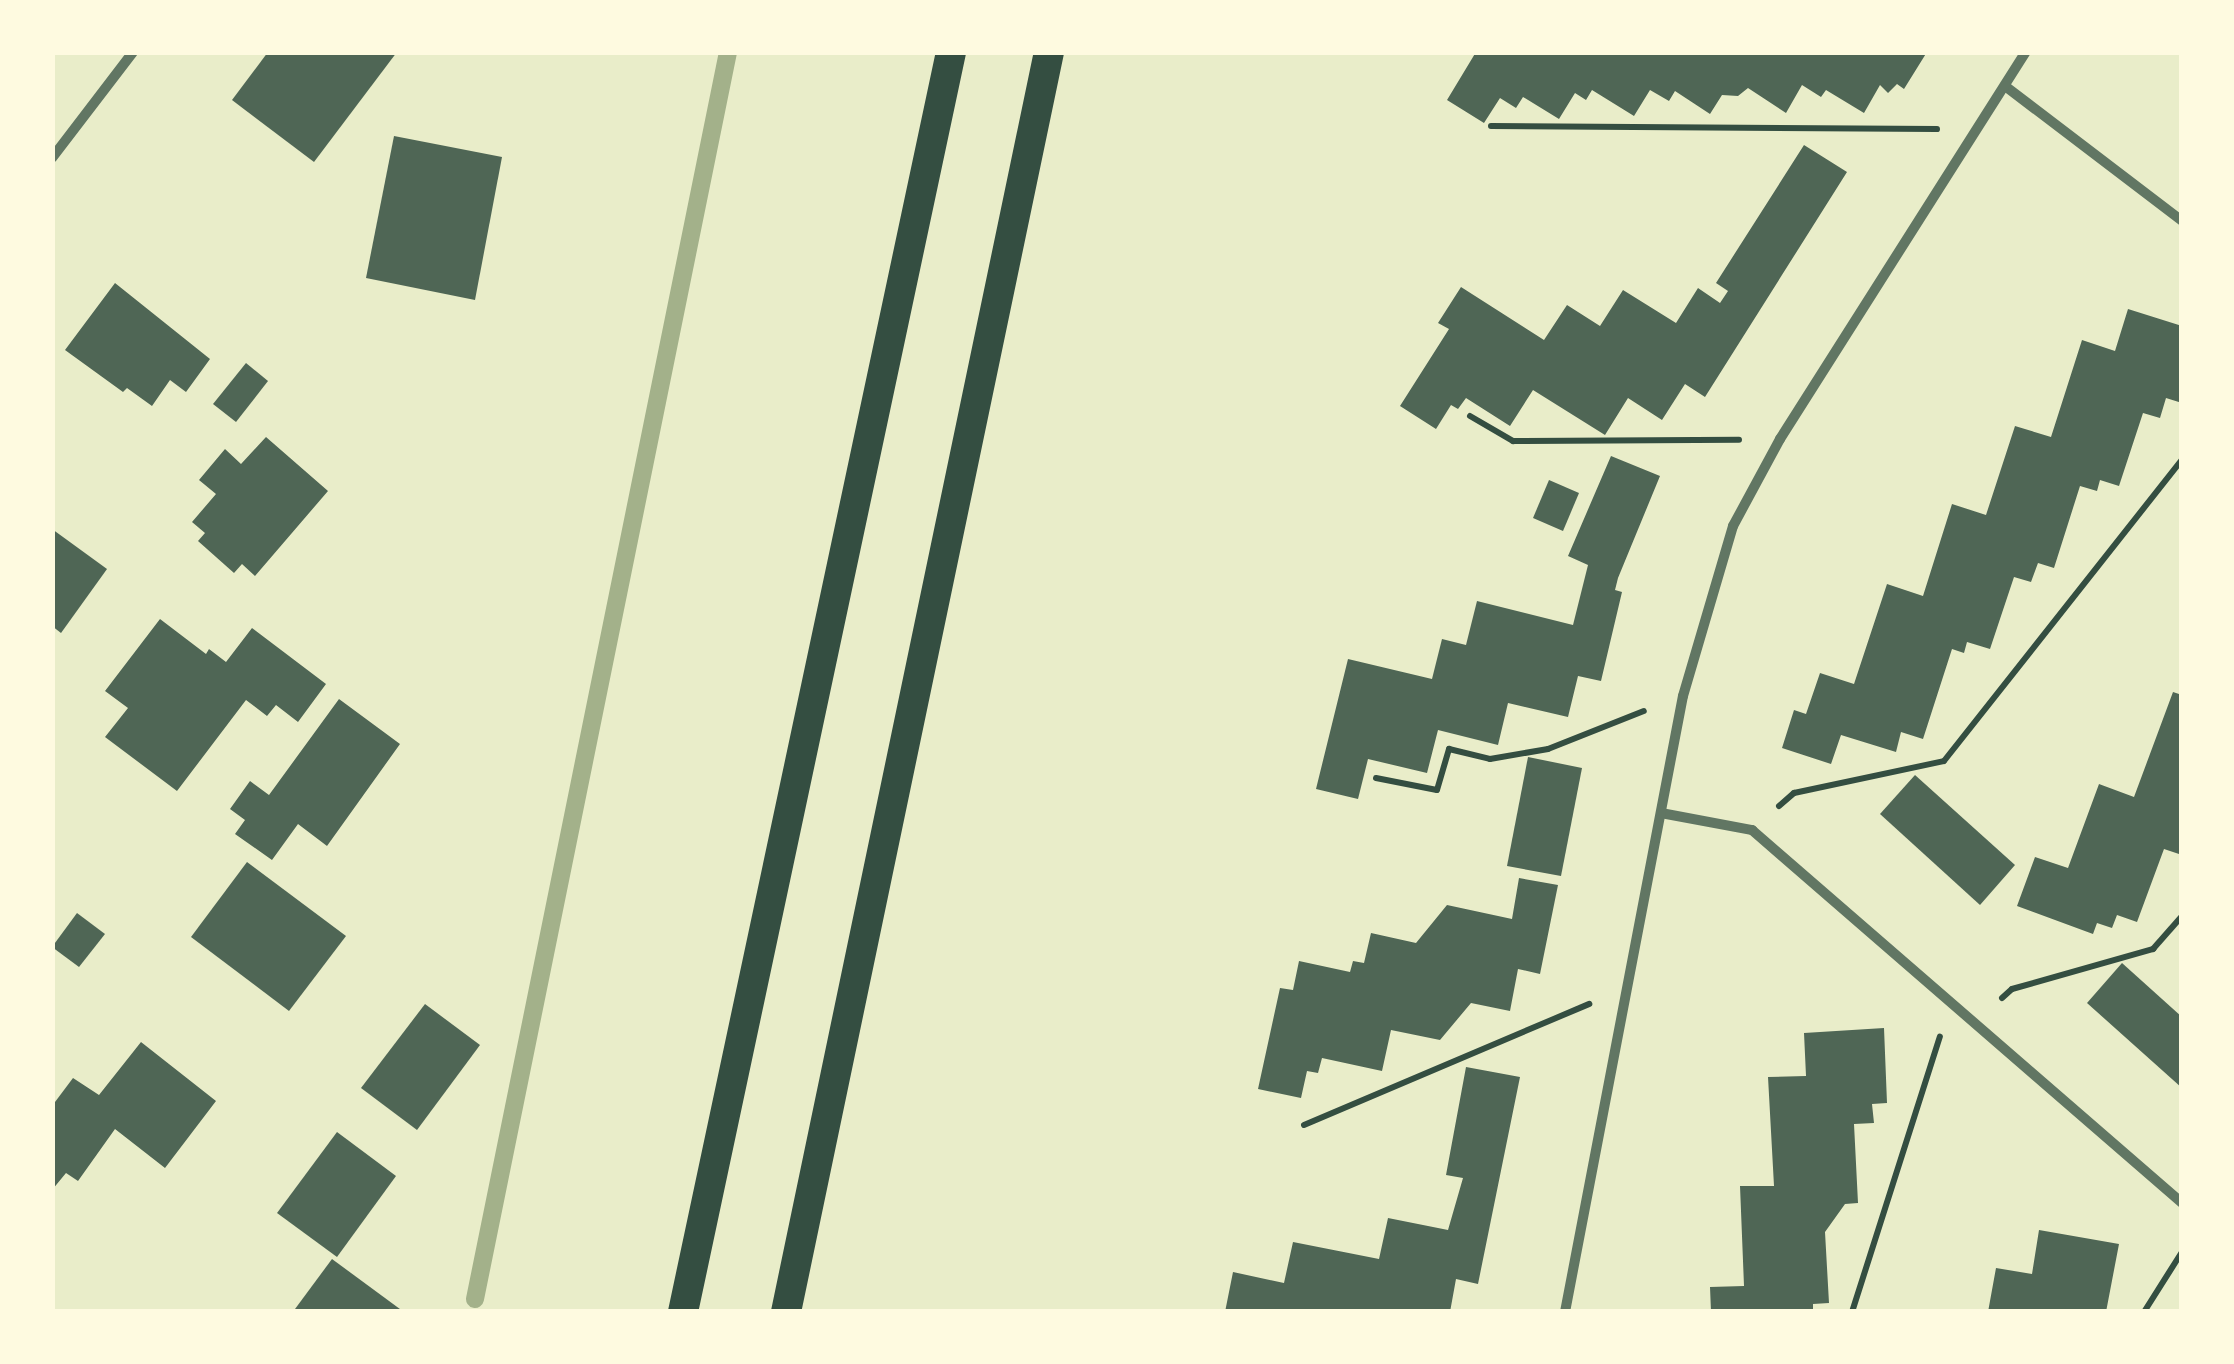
<!DOCTYPE html>
<style>
body{margin:0}
#map{position:relative;width:2234px;height:1364px;overflow:hidden;background:#e9edc9;font-family:Figtree,sans-serif}
div>[style]{position:absolute}
.stream>*{height:18px;margin:-9px;padding:0 9px;transform-origin:9px;border-radius:9px;background:#a3b18a}
.building>*{inset:0;background:#4f6655}
.path>*{height:6px;margin:-3px;padding:0 3px;transform-origin:3px;border-radius:3px;background:#344e41}
.minor>*{height:10px;margin:-5px;padding:0 5px;transform-origin:5px;border-radius:5px;background:#617663}
.motorway>*{height:30px;margin:-15px;padding:0 15px;transform-origin:15px;border-radius:15px;background:#344e41}
span{translate:-50% -50%;white-space:nowrap;text-align:center;line-height:1.15;-webkit-text-stroke:10px #fefae0;paint-order:stroke}
.frame{position:absolute;inset:0;border:55px solid #fefae0;pointer-events:none}
</style>
<div id="map">
<div class="stream">
<i style="left:475px;top:1299px;width:1272px;rotate:-78.53deg"></i>
</div>
<div class="building">
<i style="clip-path:polygon(268px 52px,397px 52px,314px 162px,232px 100px)"></i>
<i style="clip-path:polygon(1476px 52px,1927px 52px,1904px 89px,1897px 84px,1888px 93px,1880px 85px,1864px 113px,1826px 90px,1821px 97px,1802px 85px,1786px 113px,1748px 88px,1738px 96px,1722px 95px,1710px 114px,1675px 91px,1669px 101px,1650px 90px,1634px 116px,1592px 90px,1586px 100px,1575px 93px,1559px 119px,1523px 97px,1516px 108px,1500px 98px,1484px 123px,1447px 100px)"></i>
<i style="clip-path:polygon(394px 136px,502px 157px,475px 300px,366px 278px)"></i>
<i style="clip-path:polygon(1804px 145px,1847px 172px,1705px 397px,1685px 384px,1662px 420px,1628px 398px,1605px 435px,1533px 390px,1510px 426px,1466px 398px,1458px 409px,1451px 405px,1436px 429px,1400px 406px,1449px 329px,1438px 323px,1461px 287px,1544px 340px,1567px 305px,1600px 326px,1623px 290px,1676px 323px,1698px 288px,1720px 303px,1728px 291px,1716px 283px)"></i>
<i style="clip-path:polygon(115px 283px,210px 359px,186px 392px,170px 380px,152px 406px,127px 388px,123px 392px,65px 350px)"></i>
<i style="clip-path:polygon(2128px 309px,2182px 326px,2182px 403px,2166px 398px,2160px 418px,2143px 413px,2119px 486px,2100px 480px,2097px 491px,2080px 486px,2054px 568px,2038px 563px,2031px 582px,2014px 577px,1990px 649px,1967px 642px,1964px 653px,1952px 649px,1923px 739px,1901px 732px,1896px 752px,1841px 735px,1831px 764px,1782px 748px,1794px 710px,1806px 714px,1820px 673px,1854px 684px,1887px 584px,1923px 596px,1952px 504px,1986px 515px,2015px 426px,2051px 437px,2082px 340px,2115px 351px)"></i>
<i style="clip-path:polygon(246px 363px,268px 381px,236px 422px,213px 404px)"></i>
<i style="clip-path:polygon(266px 437px,328px 491px,255px 576px,242px 564px,234px 573px,198px 541px,205px 533px,192px 522px,216px 494px,199px 480px,225px 449px,241px 464px)"></i>
<i style="clip-path:polygon(1611px 456px,1660px 476px,1618px 578px,1615px 590px,1622px 592px,1601px 681px,1578px 676px,1568px 717px,1508px 703px,1498px 745px,1438px 730px,1427px 773px,1368px 759px,1358px 799px,1316px 789px,1348px 659px,1432px 679px,1442px 639px,1466px 645px,1477px 601px,1573px 625px,1588px 565px,1568px 556px)"></i>
<i style="clip-path:polygon(1549px 480px,1579px 493px,1563px 531px,1533px 518px)"></i>
<i style="clip-path:polygon(52px 529px,107px 569px,61px 633px,52px 626px)"></i>
<i style="clip-path:polygon(160px 619px,206px 654px,209px 649px,226px 662px,252px 628px,326px 684px,298px 722px,276px 705px,267px 716px,246px 700px,177px 791px,105px 737px,128px 708px,105px 691px)"></i>
<i style="clip-path:polygon(2173px 692px,2182px 695px,2182px 855px,2164px 849px,2137px 922px,2117px 915px,2112px 928px,2097px 923px,2093px 934px,2017px 906px,2035px 857px,2068px 868px,2099px 784px,2134px 797px)"></i>
<i style="clip-path:polygon(339px 699px,400px 744px,327px 846px,298px 824px,272px 860px,235px 834px,245px 820px,230px 809px,250px 781px,269px 795px)"></i>
<i style="clip-path:polygon(1528px 757px,1582px 768px,1561px 876px,1507px 866px)"></i>
<i style="clip-path:polygon(1915px 775px,2015px 865px,1980px 905px,1880px 814px)"></i>
<i style="clip-path:polygon(247px 862px,346px 936px,289px 1011px,191px 937px)"></i>
<i style="clip-path:polygon(1519px 878px,1558px 885px,1540px 974px,1518px 969px,1510px 1011px,1471px 1003px,1440px 1040px,1391px 1030px,1382px 1071px,1322px 1058px,1318px 1073px,1307px 1071px,1301px 1098px,1258px 1089px,1280px 988px,1293px 990px,1299px 961px,1350px 972px,1353px 961px,1364px 963px,1371px 933px,1416px 943px,1447px 905px,1512px 919px)"></i>
<i style="clip-path:polygon(77px 913px,105px 934px,79px 967px,52px 947px)"></i>
<i style="clip-path:polygon(2122px 963px,2182px 1017px,2182px 1088px,2087px 1003px)"></i>
<i style="clip-path:polygon(425px 1004px,480px 1045px,417px 1130px,361px 1088px)"></i>
<i style="clip-path:polygon(1884px 1028px,1887px 1103px,1872px 1104px,1874px 1123px,1854px 1124px,1858px 1203px,1845px 1204px,1825px 1232px,1829px 1303px,1813px 1304px,1813px 1312px,1711px 1312px,1710px 1287px,1744px 1286px,1740px 1186px,1774px 1186px,1768px 1077px,1806px 1076px,1804px 1033px)"></i>
<i style="clip-path:polygon(141px 1042px,216px 1101px,165px 1168px,115px 1129px,78px 1181px,66px 1173px,52px 1190px,52px 1106px,73px 1078px,99px 1095px)"></i>
<i style="clip-path:polygon(1466px 1067px,1520px 1077px,1478px 1284px,1456px 1279px,1450px 1312px,1225px 1312px,1233px 1272px,1284px 1283px,1293px 1242px,1379px 1259px,1388px 1218px,1448px 1230px,1463px 1178px,1446px 1175px)"></i>
<i style="clip-path:polygon(337px 1132px,396px 1176px,337px 1257px,277px 1213px)"></i>
<i style="clip-path:polygon(2039px 1230px,2119px 1244px,2106px 1312px,1988px 1312px,1996px 1268px,2032px 1274px)"></i>
<i style="clip-path:polygon(332px 1259px,404px 1312px,299px 1312px,295px 1309px)"></i>
</div>
<div class="path">
<i style="left:1491px;top:126px;width:446px;rotate:0.4deg"></i>
<i style="left:1470px;top:416px;width:50px;rotate:30.2deg"></i>
<i style="left:1513px;top:441px;width:226px;rotate:-0.3deg"></i>
<i style="left:1376px;top:778px;width:62px;rotate:11.1deg"></i>
<i style="left:1437px;top:790px;width:43px;rotate:-73.7deg"></i>
<i style="left:1449px;top:749px;width:42px;rotate:13.7deg"></i>
<i style="left:1490px;top:759px;width:59px;rotate:-9.8deg"></i>
<i style="left:1548px;top:749px;width:103px;rotate:-21.6deg"></i>
<i style="left:1779px;top:806px;width:20px;rotate:-41deg"></i>
<i style="left:1794px;top:793px;width:153px;rotate:-12deg"></i>
<i style="left:1944px;top:761px;width:384px;rotate:-51.7deg"></i>
<i style="left:2002px;top:998px;width:13px;rotate:-42deg"></i>
<i style="left:2012px;top:989px;width:147px;rotate:-15.8deg"></i>
<i style="left:2153px;top:949px;width:44px;rotate:-48.7deg"></i>
<i style="left:1304px;top:1125px;width:310px;rotate:-23deg"></i>
<i style="left:1852px;top:1312px;width:289px;rotate:-72.3deg"></i>
<i style="left:2144px;top:1312px;width:71px;rotate:-57.7deg"></i>
</div>
<div class="minor">
<i style="left:2005px;top:86px;width:223px;rotate:37.3deg"></i>
<i style="left:52px;top:158px;width:133px;rotate:-52.6deg"></i>
<i style="left:1661px;top:813px;width:93px;rotate:10.6deg"></i>
<i style="left:1752px;top:830px;width:569px;rotate:40.94deg"></i>
<i style="left:1565px;top:1312px;width:627px;rotate:-79.16deg"></i>
<i style="left:1683px;top:696px;width:177px;rotate:-73.6deg"></i>
<i style="left:1733px;top:526px;width:99px;rotate:-61.6deg"></i>
<i style="left:1780px;top:439px;width:459px;rotate:-57.6deg"></i>
</div>
<div class="motorway">
<i style="left:683px;top:1312px;width:1288px;rotate:-77.99deg"></i>
<i style="left:786px;top:1312px;width:1287px;rotate:-78.21deg"></i>
</div>
<div class="frame"></div>
</div>
